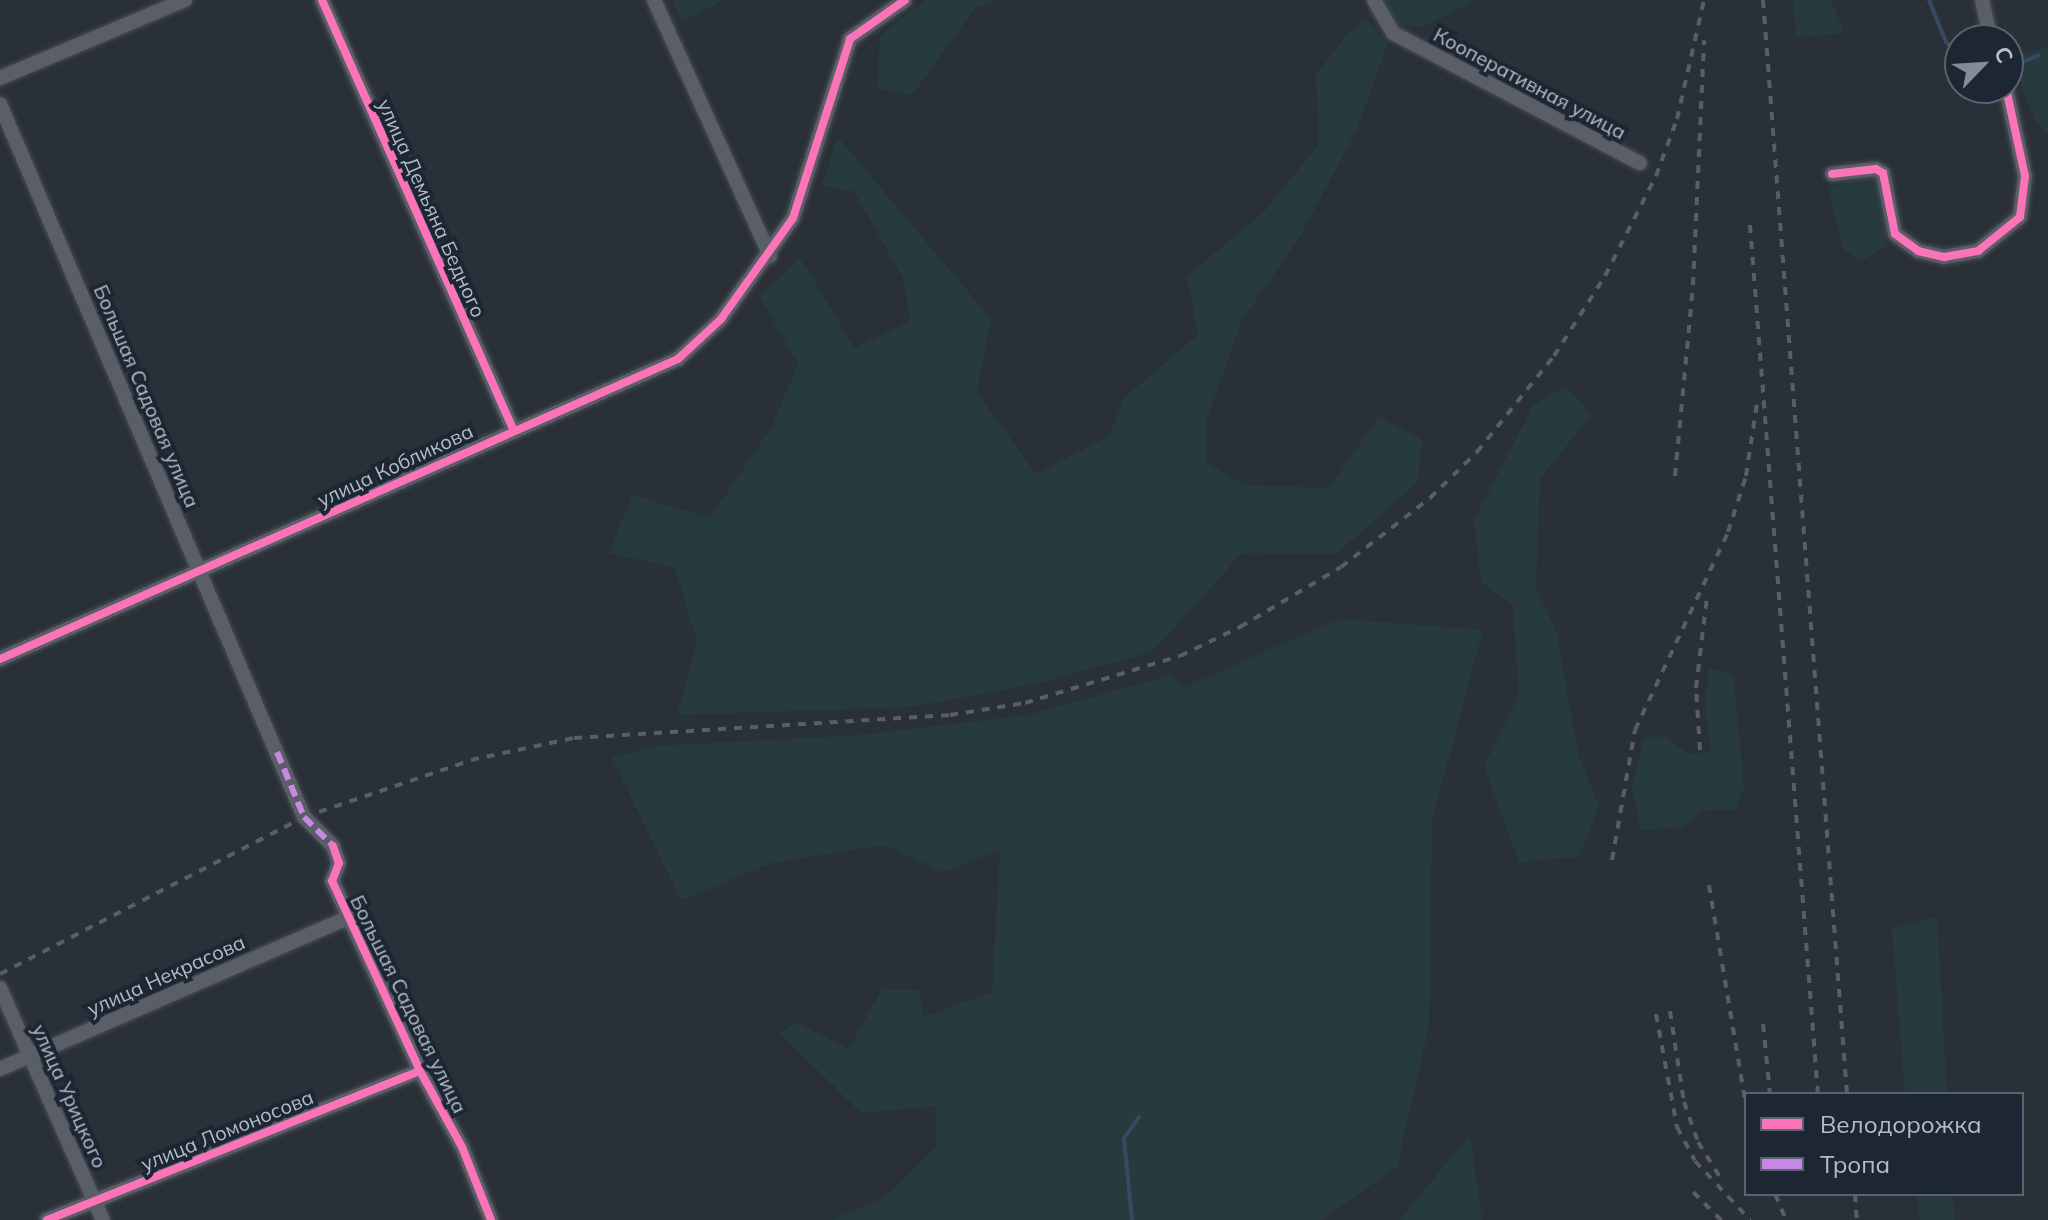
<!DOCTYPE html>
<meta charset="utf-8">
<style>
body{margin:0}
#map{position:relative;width:2048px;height:1220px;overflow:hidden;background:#2a3038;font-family:Mulish,sans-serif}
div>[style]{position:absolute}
.green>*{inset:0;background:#273a3e}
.stream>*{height:4px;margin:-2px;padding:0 2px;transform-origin:2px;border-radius:2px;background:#384963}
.roads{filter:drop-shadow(0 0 2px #484c53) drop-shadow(0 0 2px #484c53)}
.street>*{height:14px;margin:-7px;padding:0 7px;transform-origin:7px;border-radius:7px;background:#5a5e66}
.rail>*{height:4px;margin-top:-2px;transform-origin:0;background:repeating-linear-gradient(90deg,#595d64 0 8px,transparent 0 16px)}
.quiet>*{height:6px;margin-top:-3px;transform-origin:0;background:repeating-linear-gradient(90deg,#c787e3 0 12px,transparent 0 18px)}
.cycleway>*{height:8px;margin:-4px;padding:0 4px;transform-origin:4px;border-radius:4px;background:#fb73b8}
span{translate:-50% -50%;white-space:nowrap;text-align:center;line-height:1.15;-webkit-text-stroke:8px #1d2633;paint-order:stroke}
.street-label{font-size:20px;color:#b4bcc9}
.legend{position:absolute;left:1744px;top:1092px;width:280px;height:104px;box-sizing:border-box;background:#1d2633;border:2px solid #59626f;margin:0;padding:10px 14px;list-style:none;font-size:24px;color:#b4bcc9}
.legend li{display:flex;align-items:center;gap:16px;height:40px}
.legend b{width:40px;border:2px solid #59626f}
.north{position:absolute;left:1944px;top:24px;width:80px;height:80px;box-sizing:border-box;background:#1d2633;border:2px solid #59626f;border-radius:50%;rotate:65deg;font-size:22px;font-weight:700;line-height:32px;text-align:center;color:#b4bcc9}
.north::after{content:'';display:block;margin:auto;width:28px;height:36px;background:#848b96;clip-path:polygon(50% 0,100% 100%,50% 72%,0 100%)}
</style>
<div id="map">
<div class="green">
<i style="clip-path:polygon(672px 0,724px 0,682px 22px)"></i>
<i style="clip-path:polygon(925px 0,996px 0,976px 7px,912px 95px,877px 89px,880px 36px)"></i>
<i style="clip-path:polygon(1383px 0,1477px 0,1423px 27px,1396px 26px)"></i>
<i style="clip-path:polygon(1793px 0,1831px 0,1845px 33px,1796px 38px)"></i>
<i style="clip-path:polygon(1366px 19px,1388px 43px,1357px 129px,1301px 235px,1242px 320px,1207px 420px,1205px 462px,1246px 485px,1330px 488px,1378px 417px,1422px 439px,1418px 482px,1336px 554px,1242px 553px,1152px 652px,1035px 684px,911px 707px,677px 715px,697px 642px,675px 568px,609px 553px,632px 495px,710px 518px,771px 428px,798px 364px,760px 297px,800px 258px,855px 348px,910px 321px,904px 280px,854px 191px,822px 186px,838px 137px,991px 319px,977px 392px,1036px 474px,1108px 437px,1126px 396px,1198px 335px,1187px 276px,1263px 213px,1319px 144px,1316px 75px,1349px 32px)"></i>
<i style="clip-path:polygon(2048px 46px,2048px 135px,2034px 119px,2011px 58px)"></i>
<i style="clip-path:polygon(1859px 176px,1878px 176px,1886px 210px,1886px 246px,1863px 260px,1843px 250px,1829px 189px)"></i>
<i style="clip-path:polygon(1566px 386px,1592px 415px,1540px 478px,1536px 589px,1557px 633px,1578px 754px,1599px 806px,1579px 857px,1519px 862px,1484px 766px,1519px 695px,1513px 605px,1481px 582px,1474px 520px,1533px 406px)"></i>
<i style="clip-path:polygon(1339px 619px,1483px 630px,1432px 821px,1429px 1026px,1397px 1167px,1322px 1220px,832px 1220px,885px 1197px,936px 1147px,936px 1106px,861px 1113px,780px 1033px,796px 1022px,849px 1049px,882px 989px,919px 990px,923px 1017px,992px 992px,1000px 850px,943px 872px,884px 845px,772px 863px,681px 900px,612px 758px,654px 746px,861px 735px,1028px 715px,1171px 675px,1183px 688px)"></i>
<i style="clip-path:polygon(1709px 668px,1733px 675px,1744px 787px,1736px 809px,1700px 811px,1684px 827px,1641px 830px,1632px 785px,1644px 737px,1667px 737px,1687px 754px,1711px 752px,1705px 703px)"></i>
<i style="clip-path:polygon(1937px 917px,1947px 1094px,1905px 1094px,1892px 929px)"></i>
<i style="clip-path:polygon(1470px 1134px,1482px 1220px,1400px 1220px)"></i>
<i style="clip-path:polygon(1917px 1194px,1953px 1194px,1955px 1220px,1920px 1220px)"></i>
</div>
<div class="stream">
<i style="left:1929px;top:0;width:45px;rotate:68deg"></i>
<i style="left:1946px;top:42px;width:21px;rotate:47deg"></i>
<i style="left:2011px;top:67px;width:30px;rotate:-23deg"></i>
<i style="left:1132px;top:1220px;width:82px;rotate:-95.6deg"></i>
<i style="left:1124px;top:1138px;width:26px;rotate:-54deg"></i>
</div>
<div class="roads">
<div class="street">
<i style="left:322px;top:0;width:469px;rotate:66deg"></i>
<i style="left:654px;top:0;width:281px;rotate:65.6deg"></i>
<i style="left:1374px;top:0;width:38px;rotate:60deg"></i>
<i style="left:1393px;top:33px;width:279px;rotate:27.8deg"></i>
<i style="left:1982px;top:0;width:41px;rotate:77.3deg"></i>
<i style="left:0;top:78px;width:201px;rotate:-22.9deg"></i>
<i style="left:0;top:104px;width:775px;rotate:66.91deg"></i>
<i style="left:304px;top:817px;width:41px;rotate:45deg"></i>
<i style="left:333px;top:846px;width:18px;rotate:71deg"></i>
<i style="left:339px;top:863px;width:19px;rotate:111deg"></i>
<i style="left:332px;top:881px;width:209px;rotate:65.1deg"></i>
<i style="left:420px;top:1071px;width:87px;rotate:61.1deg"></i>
<i style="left:462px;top:1147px;width:79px;rotate:68.3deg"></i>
<i style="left:1832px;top:174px;width:44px;rotate:-6.5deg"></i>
<i style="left:1876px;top:169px;width:8px;rotate:30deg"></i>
<i style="left:1883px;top:173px;width:62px;rotate:78.9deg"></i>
<i style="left:1895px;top:234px;width:29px;rotate:36deg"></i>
<i style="left:1918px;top:251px;width:27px;rotate:13deg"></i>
<i style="left:1944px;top:257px;width:35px;rotate:-10deg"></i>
<i style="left:1978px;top:251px;width:54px;rotate:-39deg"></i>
<i style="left:2020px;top:217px;width:41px;rotate:-83deg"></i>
<i style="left:2025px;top:176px;width:90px;rotate:-102.2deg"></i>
<i style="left:0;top:659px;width:741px;rotate:-23.87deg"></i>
<i style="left:678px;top:359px;width:59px;rotate:-42.9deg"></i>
<i style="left:721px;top:319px;width:124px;rotate:-54.5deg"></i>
<i style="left:793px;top:218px;width:188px;rotate:-72.3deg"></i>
<i style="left:850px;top:39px;width:67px;rotate:-35.3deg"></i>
<i style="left:0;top:988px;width:254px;rotate:66.1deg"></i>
<i style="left:0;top:1069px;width:381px;rotate:-23.5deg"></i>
<i style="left:47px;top:1220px;width:402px;rotate:-21.8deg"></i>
</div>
</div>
<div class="rail">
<i style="left:1763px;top:0;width:1097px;rotate:85.61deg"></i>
<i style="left:1750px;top:225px;width:872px;rotate:85.53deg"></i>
<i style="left:1675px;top:476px;width:192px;rotate:-84.6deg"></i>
<i style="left:1693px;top:285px;width:245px;rotate:-87.4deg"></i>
<i style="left:1700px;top:750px;width:62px;rotate:-93.7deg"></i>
<i style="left:1696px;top:688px;width:92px;rotate:-83.1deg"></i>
<i style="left:1612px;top:860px;width:132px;rotate:-80deg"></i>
<i style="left:1635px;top:730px;width:219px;rotate:-64.8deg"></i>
<i style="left:1728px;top:532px;width:59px;rotate:-72.2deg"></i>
<i style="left:1746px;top:476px;width:74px;rotate:-81.4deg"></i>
<i style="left:1709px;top:885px;width:225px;rotate:80.5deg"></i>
<i style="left:0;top:974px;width:342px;rotate:-27.3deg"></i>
<i style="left:304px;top:817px;width:176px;rotate:-18.8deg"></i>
<i style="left:471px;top:760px;width:105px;rotate:-12.1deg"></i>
<i style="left:574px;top:738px;width:377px;rotate:-3.5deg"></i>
<i style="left:950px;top:715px;width:76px;rotate:-9.1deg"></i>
<i style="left:1025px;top:703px;width:162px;rotate:-16.9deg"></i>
<i style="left:1180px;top:656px;width:67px;rotate:-25.8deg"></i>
<i style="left:1240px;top:627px;width:117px;rotate:-30.7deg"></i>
<i style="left:1341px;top:567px;width:113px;rotate:-37.8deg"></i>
<i style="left:1430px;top:498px;width:66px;rotate:-44.4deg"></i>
<i style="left:1477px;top:452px;width:123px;rotate:-51.3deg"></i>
<i style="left:1554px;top:356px;width:95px;rotate:-57.5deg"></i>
<i style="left:1605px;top:276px;width:112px;rotate:-63deg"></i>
<i style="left:1656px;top:176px;width:61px;rotate:-69.8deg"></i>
<i style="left:1677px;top:119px;width:122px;rotate:-77.2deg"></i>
<i style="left:1670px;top:1011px;width:92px;rotate:81.3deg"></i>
<i style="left:1684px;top:1102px;width:42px;rotate:70.7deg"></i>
<i style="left:1698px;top:1142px;width:40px;rotate:58deg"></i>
<i style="left:1656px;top:1014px;width:115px;rotate:79.5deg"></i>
<i style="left:1677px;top:1127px;width:38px;rotate:62deg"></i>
<i style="left:1695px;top:1161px;width:81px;rotate:47deg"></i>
<i style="left:1763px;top:1024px;width:70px;rotate:84.3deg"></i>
<i style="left:1693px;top:1192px;width:40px;rotate:45deg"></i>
<i style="left:1775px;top:1194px;width:28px;rotate:67deg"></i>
<i style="left:1855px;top:1194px;width:26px;rotate:86deg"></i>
</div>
<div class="quiet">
<i style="left:277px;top:752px;width:70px;rotate:67.4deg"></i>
<i style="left:304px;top:817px;width:41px;rotate:45deg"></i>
</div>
<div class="cycleway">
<i style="left:322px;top:0;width:469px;rotate:66deg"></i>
<i style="left:1832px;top:174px;width:44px;rotate:-6.5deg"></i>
<i style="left:1876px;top:169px;width:8px;rotate:30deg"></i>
<i style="left:1883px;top:173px;width:62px;rotate:78.9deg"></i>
<i style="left:1895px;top:234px;width:29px;rotate:36deg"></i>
<i style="left:1918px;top:251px;width:27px;rotate:13deg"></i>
<i style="left:1944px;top:257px;width:35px;rotate:-10deg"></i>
<i style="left:1978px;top:251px;width:54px;rotate:-39deg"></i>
<i style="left:2020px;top:217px;width:41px;rotate:-83deg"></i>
<i style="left:2025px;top:176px;width:90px;rotate:-102.2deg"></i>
<i style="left:0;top:659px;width:741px;rotate:-23.87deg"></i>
<i style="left:678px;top:359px;width:59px;rotate:-42.9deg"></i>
<i style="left:721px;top:319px;width:124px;rotate:-54.5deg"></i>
<i style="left:793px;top:218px;width:188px;rotate:-72.3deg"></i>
<i style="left:850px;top:39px;width:67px;rotate:-35.3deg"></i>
<i style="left:333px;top:846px;width:18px;rotate:71deg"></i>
<i style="left:339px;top:863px;width:19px;rotate:111deg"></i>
<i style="left:332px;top:881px;width:209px;rotate:65.1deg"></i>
<i style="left:420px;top:1071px;width:87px;rotate:61.1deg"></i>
<i style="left:462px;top:1147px;width:79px;rotate:68.3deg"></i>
<i style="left:47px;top:1220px;width:402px;rotate:-21.8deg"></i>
</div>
<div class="street-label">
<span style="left:1530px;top:83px;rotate:28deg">Кооперативная улица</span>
<span style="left:432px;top:208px;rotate:66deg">улица Демьяна Бедного</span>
<span style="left:147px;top:396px;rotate:67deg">Большая Садовая улица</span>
<span style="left:395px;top:465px;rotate:-25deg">улица Кобликова</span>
<span style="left:166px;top:975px;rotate:-24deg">улица Некрасова</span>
<span style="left:409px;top:1004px;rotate:64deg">Большая Садовая улица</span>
<span style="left:70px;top:1096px;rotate:66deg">улица Урицкого</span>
<span style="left:227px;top:1130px;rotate:-22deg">улица Ломоносова</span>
</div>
<ul class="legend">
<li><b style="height:10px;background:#fb73b8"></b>Велодорожка</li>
<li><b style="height:10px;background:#c787e3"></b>Тропа</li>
</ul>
<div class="north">С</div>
</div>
